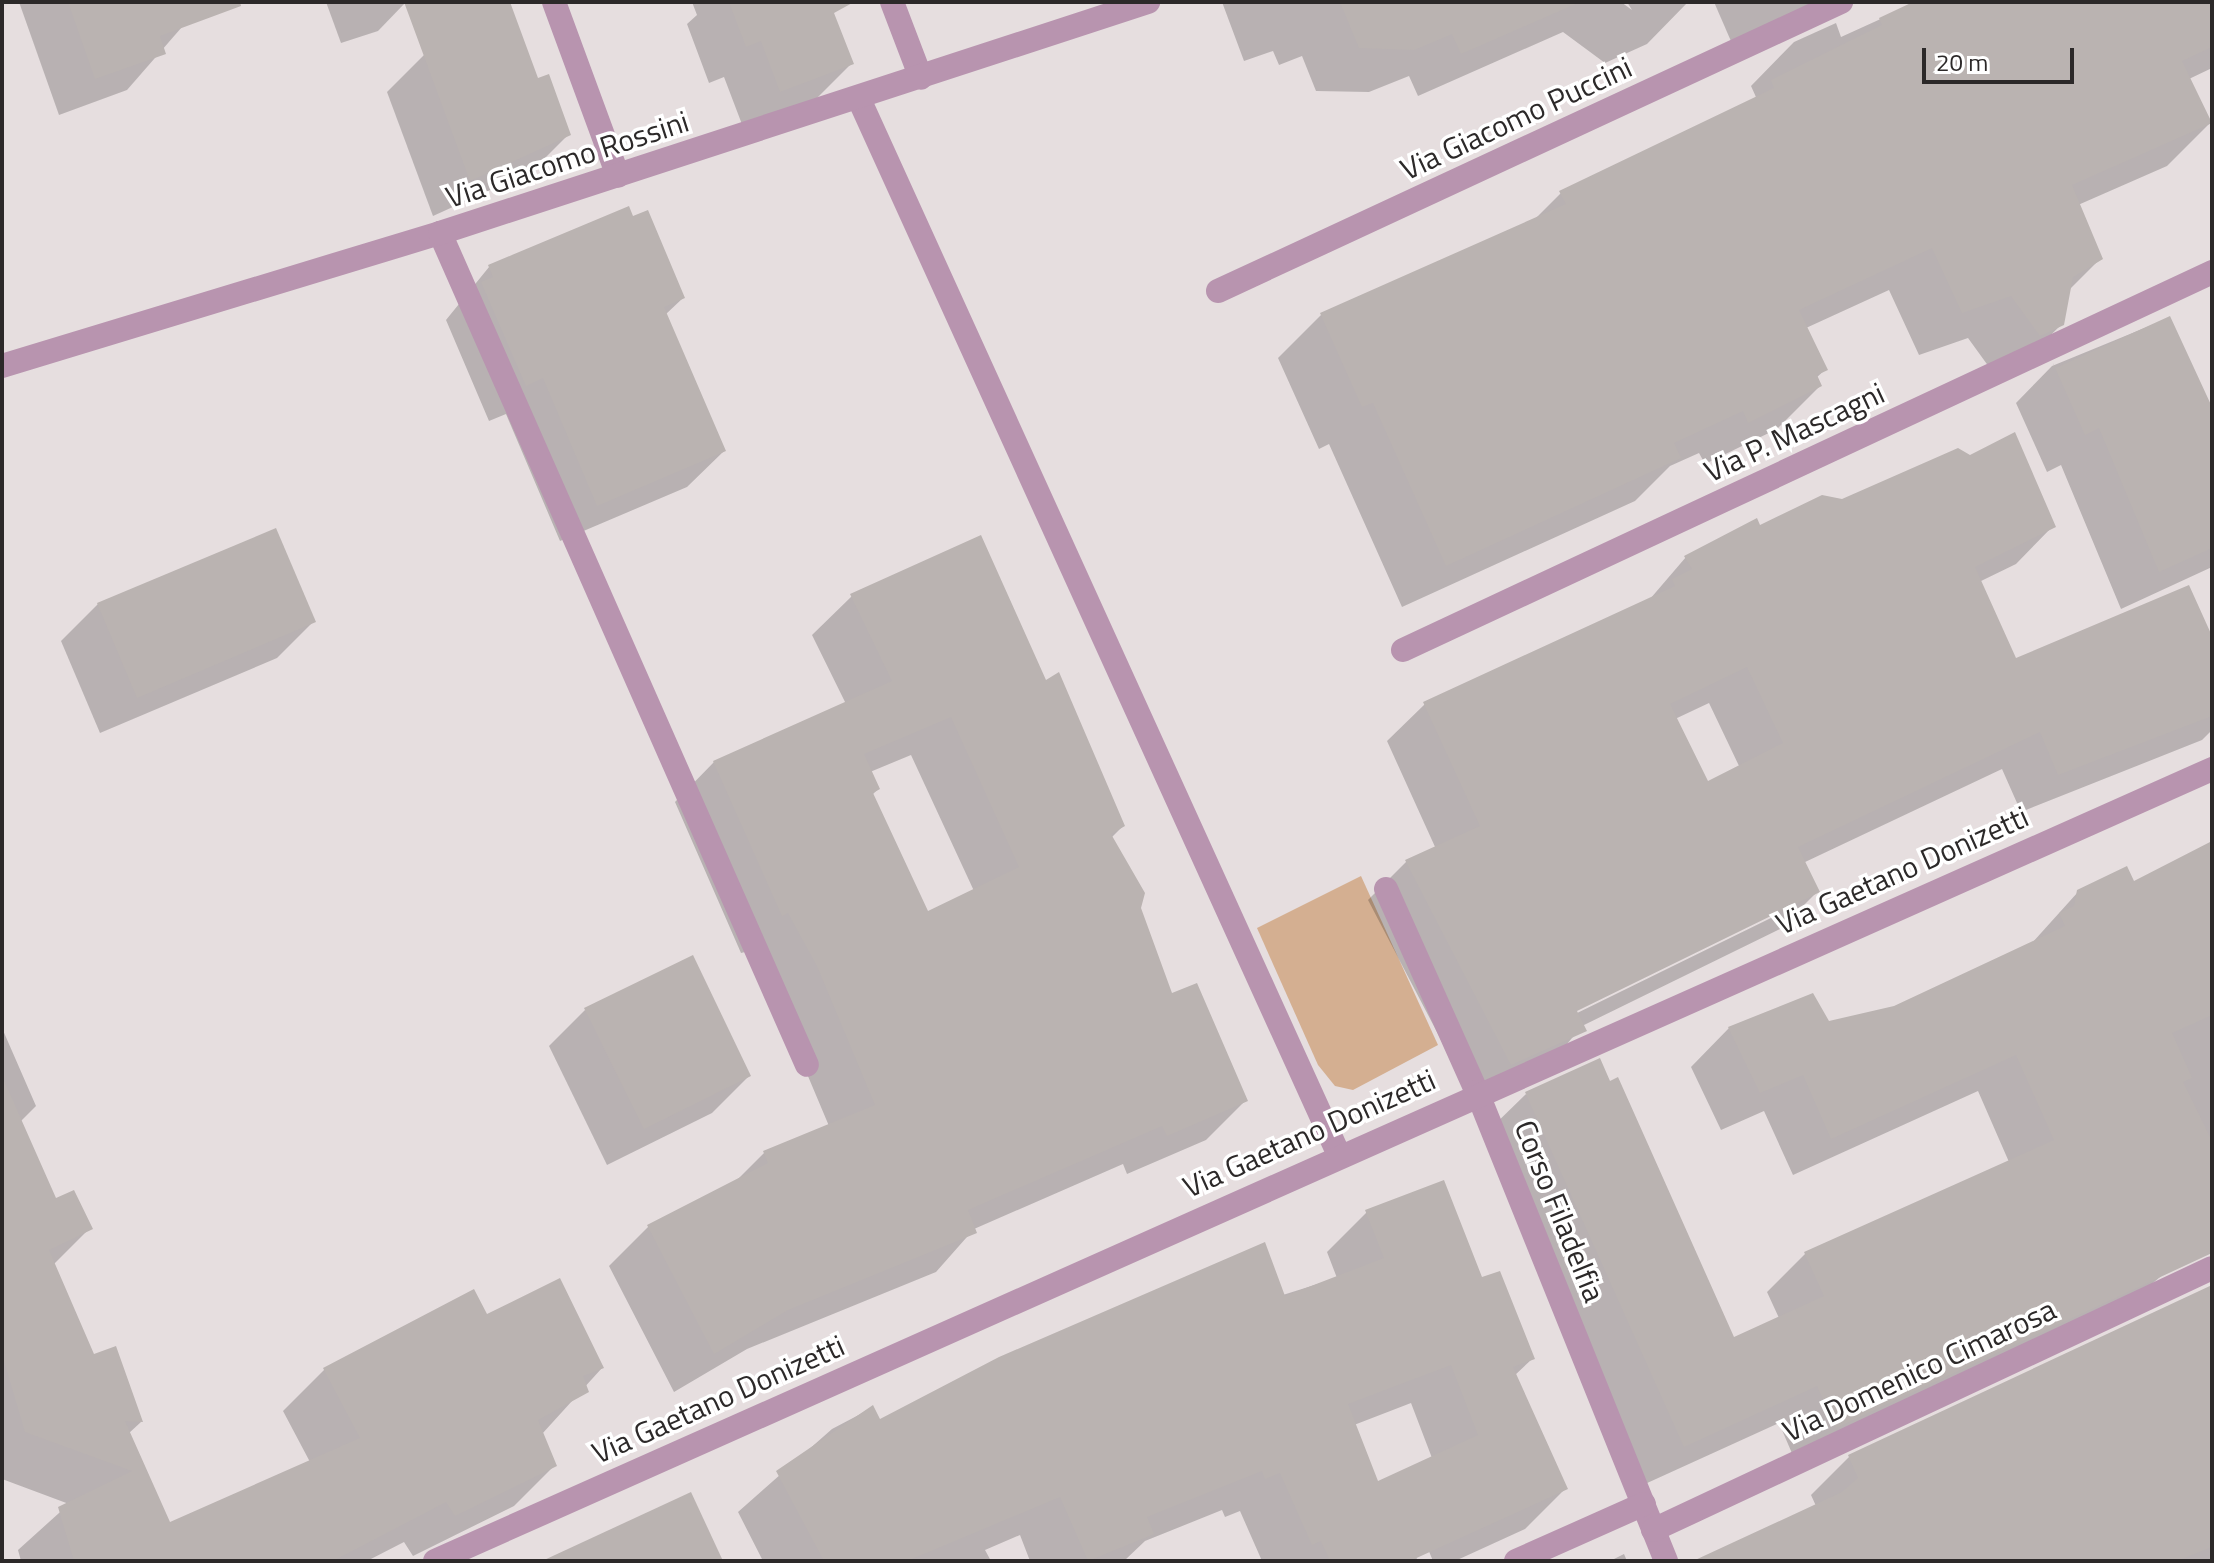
<!DOCTYPE html>
<style>
body{margin:0}
#map{position:relative;width:2214px;height:1563px;overflow:hidden;background:#e6dedf;font-family:"Titillium Web",sans-serif}
div>[style]{position:absolute}
.green>*{inset:0;background:#d4af91}
.shadow>*{inset:0;background:#0003}
.building>*{inset:0;background:#bab3b1}
.minor>*{height:24px;margin:-12px;padding:0 12px;transform-origin:12px;border-radius:12px;background:#b894af}
span{translate:-50% -50%;white-space:nowrap;text-align:center;line-height:1.15;-webkit-text-stroke:7px #fff;paint-order:stroke}
.street-label{font-size:30px;color:#2c2929}
.frame{position:absolute;inset:0;border:4px solid #2c2929;pointer-events:none}
.scale{position:absolute;left:1922px;top:48px;width:152px;height:36px;box-sizing:border-box;border:4px solid #2c2929;border-top:0;padding-left:10px;font-size:24px;line-height:28px;white-space:nowrap;color:#2c2929;-webkit-text-stroke:6px #fff;paint-order:stroke}
</style>
<div id="map">
<div class="green">
<i style="clip-path:polygon(1361px 876px,1438px 1045px,1353px 1090px,1335px 1086px,1318px 1065px,1257px 928px)"></i>
</div>
<div class="shadow">
<i style="clip-path:polygon(19px 2px,173px 2px,182px 27px,127px 90px,59px 115px)"></i>
<i style="clip-path:polygon(326px 2px,406px 2px,378px 31px,341px 43px)"></i>
<i style="clip-path:polygon(692px 2px,828px 2px,851px 64px,815px 100px,743px 127px,724px 77px,709px 83px,687px 24px,697px 15px)"></i>
<i style="clip-path:polygon(1222px 2px,1621px 2px,1632px 10px,1627px 2px,1688px 2px,1647px 44px,1605px 63px,1563px 32px,1418px 96px,1409px 76px,1369px 92px,1316px 91px,1302px 56px,1279px 65px,1273px 51px,1244px 61px)"></i>
<i style="clip-path:polygon(1714px 2px,1813px 2px,1737px 55px)"></i>
<i style="clip-path:polygon(1918px 2px,2212px 2px,2212px 68px,2189px 79px,2210px 123px,2167px 166px,2078px 205px,2100px 259px,2068px 291px,2062px 324px,2018px 367px,1997px 378px,1968px 338px,1919px 355px,1889px 290px,1806px 328px,1826px 369px,1816px 378px,1820px 386px,1777px 429px,1705px 464px,1699px 453px,1670px 466px,1635px 501px,1402px 607px,1329px 444px,1319px 449px,1278px 358px,1321px 315px,1533px 221px,1561px 193px,1828px 257px,1751px 86px,1794px 42px,1836px 23px,1841px 37px)"></i>
<i style="clip-path:polygon(424px 55px,536px 81px,569px 134px,532px 171px,433px 216px,387px 92px)"></i>
<i style="clip-path:polygon(489px 267px,683px 298px,665px 315px,724px 451px,687px 487px,560px 541px,506px 414px,489px 421px,446px 320px)"></i>
<i style="clip-path:polygon(2169px 318px,2212px 412px,2212px 567px,2121px 609px,2061px 465px,2047px 472px,2016px 403px,2052px 366px)"></i>
<i style="clip-path:polygon(evenodd,2053px 526px,2016px 564px,1979px 582px,2015px 660px,2212px 641px,2212px 730px,2202px 740px,2021px 812px,2002px 769px,1803px 863px,1817px 892px,1780px 929px,1582px 1026px,1547px 1068px,1473px 1101px,1368px 900px,1406px 862px,1436px 849px,1387px 741px,1425px 704px,1650px 599px,1686px 557px,1759px 527px,2053px 526px,1709px 703px,1740px 768px,1707px 784px,1675px 719px,1709px 703px,2053px 526px,1775px 912px,1775px 916px,1569px 1017px,1567px 1013px,1775px 912px)"></i>
<i style="clip-path:polygon(evenodd,852px 596px,1045px 683px,1123px 826px,1111px 838px,1171px 996px,1246px 1100px,1206px 1140px,1127px 1174px,1123px 1164px,974px 1229px,936px 1272px,747px 1349px,674px 1392px,609px 1266px,648px 1227px,735px 1182px,764px 1153px,829px 1126px,778px 1005px,749px 951px,741px 953px,675px 802px,714px 762px,846px 704px,812px 635px,852px 596px,911px 755px,974px 891px,927px 914px,872px 795px,878px 789px,870px 772px,911px 755px)"></i>
<i style="clip-path:polygon(98px 604px,313px 622px,277px 658px,100px 733px,61px 641px)"></i>
<i style="clip-path:polygon(2212px 843px,2212px 1233px,2114px 1316px,1797px 1465px,1779px 1423px,1645px 1484px,1487px 1132px,1526px 1094px,1733px 1339px,1779px 1318px,1767px 1292px,1805px 1254px,2009px 1162px,1978px 1091px,1793px 1175px,1764px 1111px,1721px 1130px,1691px 1067px,1729px 1028px,1828px 1023px,1894px 1008px,2032px 943px,2078px 892px,2133px 883px)"></i>
<i style="clip-path:polygon(585px 1010px,749px 1076px,712px 1113px,607px 1165px,549px 1046px)"></i>
<i style="clip-path:polygon(2px 1028px,36px 1106px,20px 1122px,55px 1201px,90px 1228px,53px 1265px,93px 1357px,141px 1422px,128px 1434px,169px 1525px,310px 1462px,283px 1411px,324px 1370px,486px 1317px,602px 1368px,542px 1434px,555px 1465px,514px 1506px,413px 1556px,404px 1542px,367px 1561px,21px 1561px,18px 1550px,69px 1504px,2px 1479px)"></i>
<i style="clip-path:polygon(evenodd,1367px 1212px,1481px 1280px,1532px 1359px,1514px 1376px,1565px 1489px,1525px 1529px,1455px 1561px,1433px 1561px,1428px 1549px,1415px 1555px,1418px 1561px,1262px 1561px,1240px 1511px,1225px 1517px,1222px 1510px,1145px 1541px,1124px 1561px,1030px 1561px,1020px 1535px,985px 1550px,991px 1561px,763px 1561px,738px 1512px,832px 1429px,872px 1408px,880px 1421px,1337px 1278px,1327px 1252px,1367px 1212px,1411px 1403px,1432px 1458px,1377px 1483px,1354px 1425px,1411px 1403px)"></i>
<i style="clip-path:polygon(2212px 1326px,2212px 1561px,1719px 1561px,1816px 1506px,1811px 1495px,1849px 1457px)"></i>
<i style="clip-path:polygon(1624px 1554px,1627px 1561px,1610px 1561px)"></i>
</div>
<div class="building">
<i style="clip-path:polygon(68px 2px,240px 2px,241px 6px,160px 36px,166px 54px,95px 79px)"></i>
<i style="clip-path:polygon(404px 2px,510px 2px,538px 78px,549px 74px,571px 135px,470px 181px)"></i>
<i style="clip-path:polygon(729px 2px,854px 2px,834px 13px,854px 64px,780px 92px,761px 41px,746px 47px)"></i>
<i style="clip-path:polygon(1340px 2px,1580px 2px,1461px 54px,1452px 34px,1414px 50px,1359px 48px)"></i>
<i style="clip-path:polygon(1913px 2px,2212px 2px,2212px 47px,2182px 61px,2212px 123px,2072px 185px,2103px 259px,2073px 277px,2064px 325px,2040px 336px,2011px 296px,1962px 313px,1932px 248px,1799px 310px,1828px 370px,1817px 375px,1822px 386px,1748px 423px,1743px 411px,1674px 443px,1681px 458px,1446px 566px,1373px 403px,1362px 407px,1320px 313px,1566px 204px,1559px 191px,1774px 88px,1771px 80px,1882px 25px,1879px 18px)"></i>
<i style="clip-path:polygon(629px 206px,633px 216px,648px 210px,685px 298px,664px 307px,726px 451px,597px 506px,543px 378px,526px 386px,481px 282px,493px 277px,488px 265px)"></i>
<i style="clip-path:polygon(2170px 316px,2212px 407px,2212px 548px,2159px 572px,2099px 428px,2085px 435px,2053px 363px,2056px 368px)"></i>
<i style="clip-path:polygon(evenodd,2015px 432px,2056px 527px,1975px 567px,2016px 658px,2189px 585px,2212px 636px,2212px 716px,2058px 775px,2040px 732px,1798px 847px,1820px 892px,1577px 1011px,1587px 1031px,1511px 1065px,1405px 860px,1480px 826px,1423px 702px,1675px 586px,1672px 579px,1692px 569px,1684px 556px,1757px 518px,1760px 525px,1822px 495px,1842px 499px,1958px 448px,1970px 455px,2015px 432px,1747px 667px,1783px 743px,1708px 781px,1670px 704px,1747px 667px)"></i>
<i style="clip-path:polygon(276px 528px,316px 622px,137px 698px,97px 603px)"></i>
<i style="clip-path:polygon(evenodd,981px 535px,1046px 680px,1059px 672px,1125px 826px,1111px 834px,1145px 893px,1141px 908px,1172px 993px,1197px 983px,1248px 1101px,1167px 1136px,1162px 1126px,968px 1210px,977px 1233px,788px 1310px,714px 1354px,647px 1225px,768px 1163px,763px 1151px,875px 1105px,817px 966px,788px 913px,782px 916px,713px 761px,892px 681px,850px 594px,981px 535px,951px 717px,1019px 867px,928px 911px,873px 793px,880px 789px,864px 754px,951px 717px)"></i>
<i style="clip-path:polygon(2212px 841px,2212px 1015px,2172px 1033px,2192px 1078px,2183px 1082px,2212px 1141px,2212px 1253px,1836px 1428px,1817px 1386px,1684px 1447px,1525px 1092px,1600px 1058px,1610px 1081px,1618px 1077px,1734px 1337px,1824px 1296px,1804px 1252px,2054px 1140px,2016px 1055px,1831px 1139px,1803px 1075px,1760px 1093px,1728px 1027px,1813px 993px,1829px 1021px,1894px 1006px,2065px 926px,2059px 913px,2074px 906px,2077px 890px,2127px 866px,2134px 881px)"></i>
<i style="clip-path:polygon(693px 955px,751px 1076px,644px 1129px,584px 1008px)"></i>
<i style="clip-path:polygon(2px 1076px,56px 1198px,74px 1190px,93px 1229px,49px 1250px,94px 1354px,116px 1346px,143px 1422px,125px 1421px,170px 1522px,360px 1438px,323px 1368px,474px 1289px,487px 1314px,560px 1278px,604px 1368px,583px 1376px,589px 1392px,538px 1420px,557px 1466px,455px 1516px,446px 1502px,333px 1561px,74px 1561px,58px 1507px,132px 1471px,25px 1432px,2px 1354px)"></i>
<i style="clip-path:polygon(evenodd,1444px 1180px,1482px 1277px,1500px 1271px,1535px 1359px,1513px 1367px,1568px 1489px,1410px 1561px,1330px 1561px,1321px 1541px,1312px 1545px,1280px 1473px,1265px 1479px,1262px 1471px,1147px 1517px,1154px 1534px,1088px 1561px,1060px 1497px,907px 1561px,824px 1561px,776px 1471px,873px 1405px,880px 1419px,999px 1357px,1265px 1242px,1285px 1296px,1384px 1258px,1365px 1210px,1444px 1180px,1451px 1365px,1478px 1435px,1378px 1481px,1348px 1404px,1451px 1365px)"></i>
<i style="clip-path:polygon(2212px 1285px,2212px 1547px,2177px 1561px,1693px 1561px,1842px 1492px,1858px 1478px,1848px 1455px)"></i>
<i style="clip-path:polygon(691px 1492px,723px 1561px,542px 1561px)"></i>
</div>
<div class="minor">
<i style="left:554px;top:2px;width:185px;rotate:69.8deg"></i>
<i style="left:892px;top:2px;width:81px;rotate:69.1deg"></i>
<i style="left:859px;top:99px;width:1160px;rotate:65.56deg"></i>
<i style="left:440px;top:233px;width:909px;rotate:66.2deg"></i>
<i style="left:1218px;top:291px;width:687px;rotate:-24.89deg"></i>
<i style="left:2px;top:366px;width:458px;rotate:-16.9deg"></i>
<i style="left:440px;top:233px;width:745px;rotate:-18.07deg"></i>
<i style="left:1403px;top:650px;width:893px;rotate:-25.04deg"></i>
<i style="left:1386px;top:889px;width:222px;rotate:65.9deg"></i>
<i style="left:1477px;top:1092px;width:506px;rotate:68.05deg"></i>
<i style="left:1653px;top:1530px;width:617px;rotate:-25.11deg"></i>
<i style="left:435px;top:1561px;width:1946px;rotate:-24.02deg"></i>
<i style="left:1516px;top:1561px;width:140px;rotate:-24deg"></i>
</div>
<div class="street-label">
<span style="left:1516px;top:118px;rotate:-25deg">Via Giacomo Puccini</span>
<span style="left:567px;top:159px;rotate:-18deg">Via Giacomo Rossini</span>
<span style="left:1794px;top:432px;rotate:-25deg">Via P. Mascagni</span>
<span style="left:1902px;top:870px;rotate:-24deg">Via Gaetano Donizetti</span>
<span style="left:1309px;top:1133px;rotate:-24deg">Via Gaetano Donizetti</span>
<span style="left:1560px;top:1211px;rotate:68deg">Corso Filadelfia</span>
<span style="left:1919px;top:1370px;rotate:-25deg">Via Domenico Cimarosa</span>
<span style="left:718px;top:1399px;rotate:-24deg">Via Gaetano Donizetti</span>
</div>
<div class="frame"></div>
<div class="scale">20 m</div>
</div>
